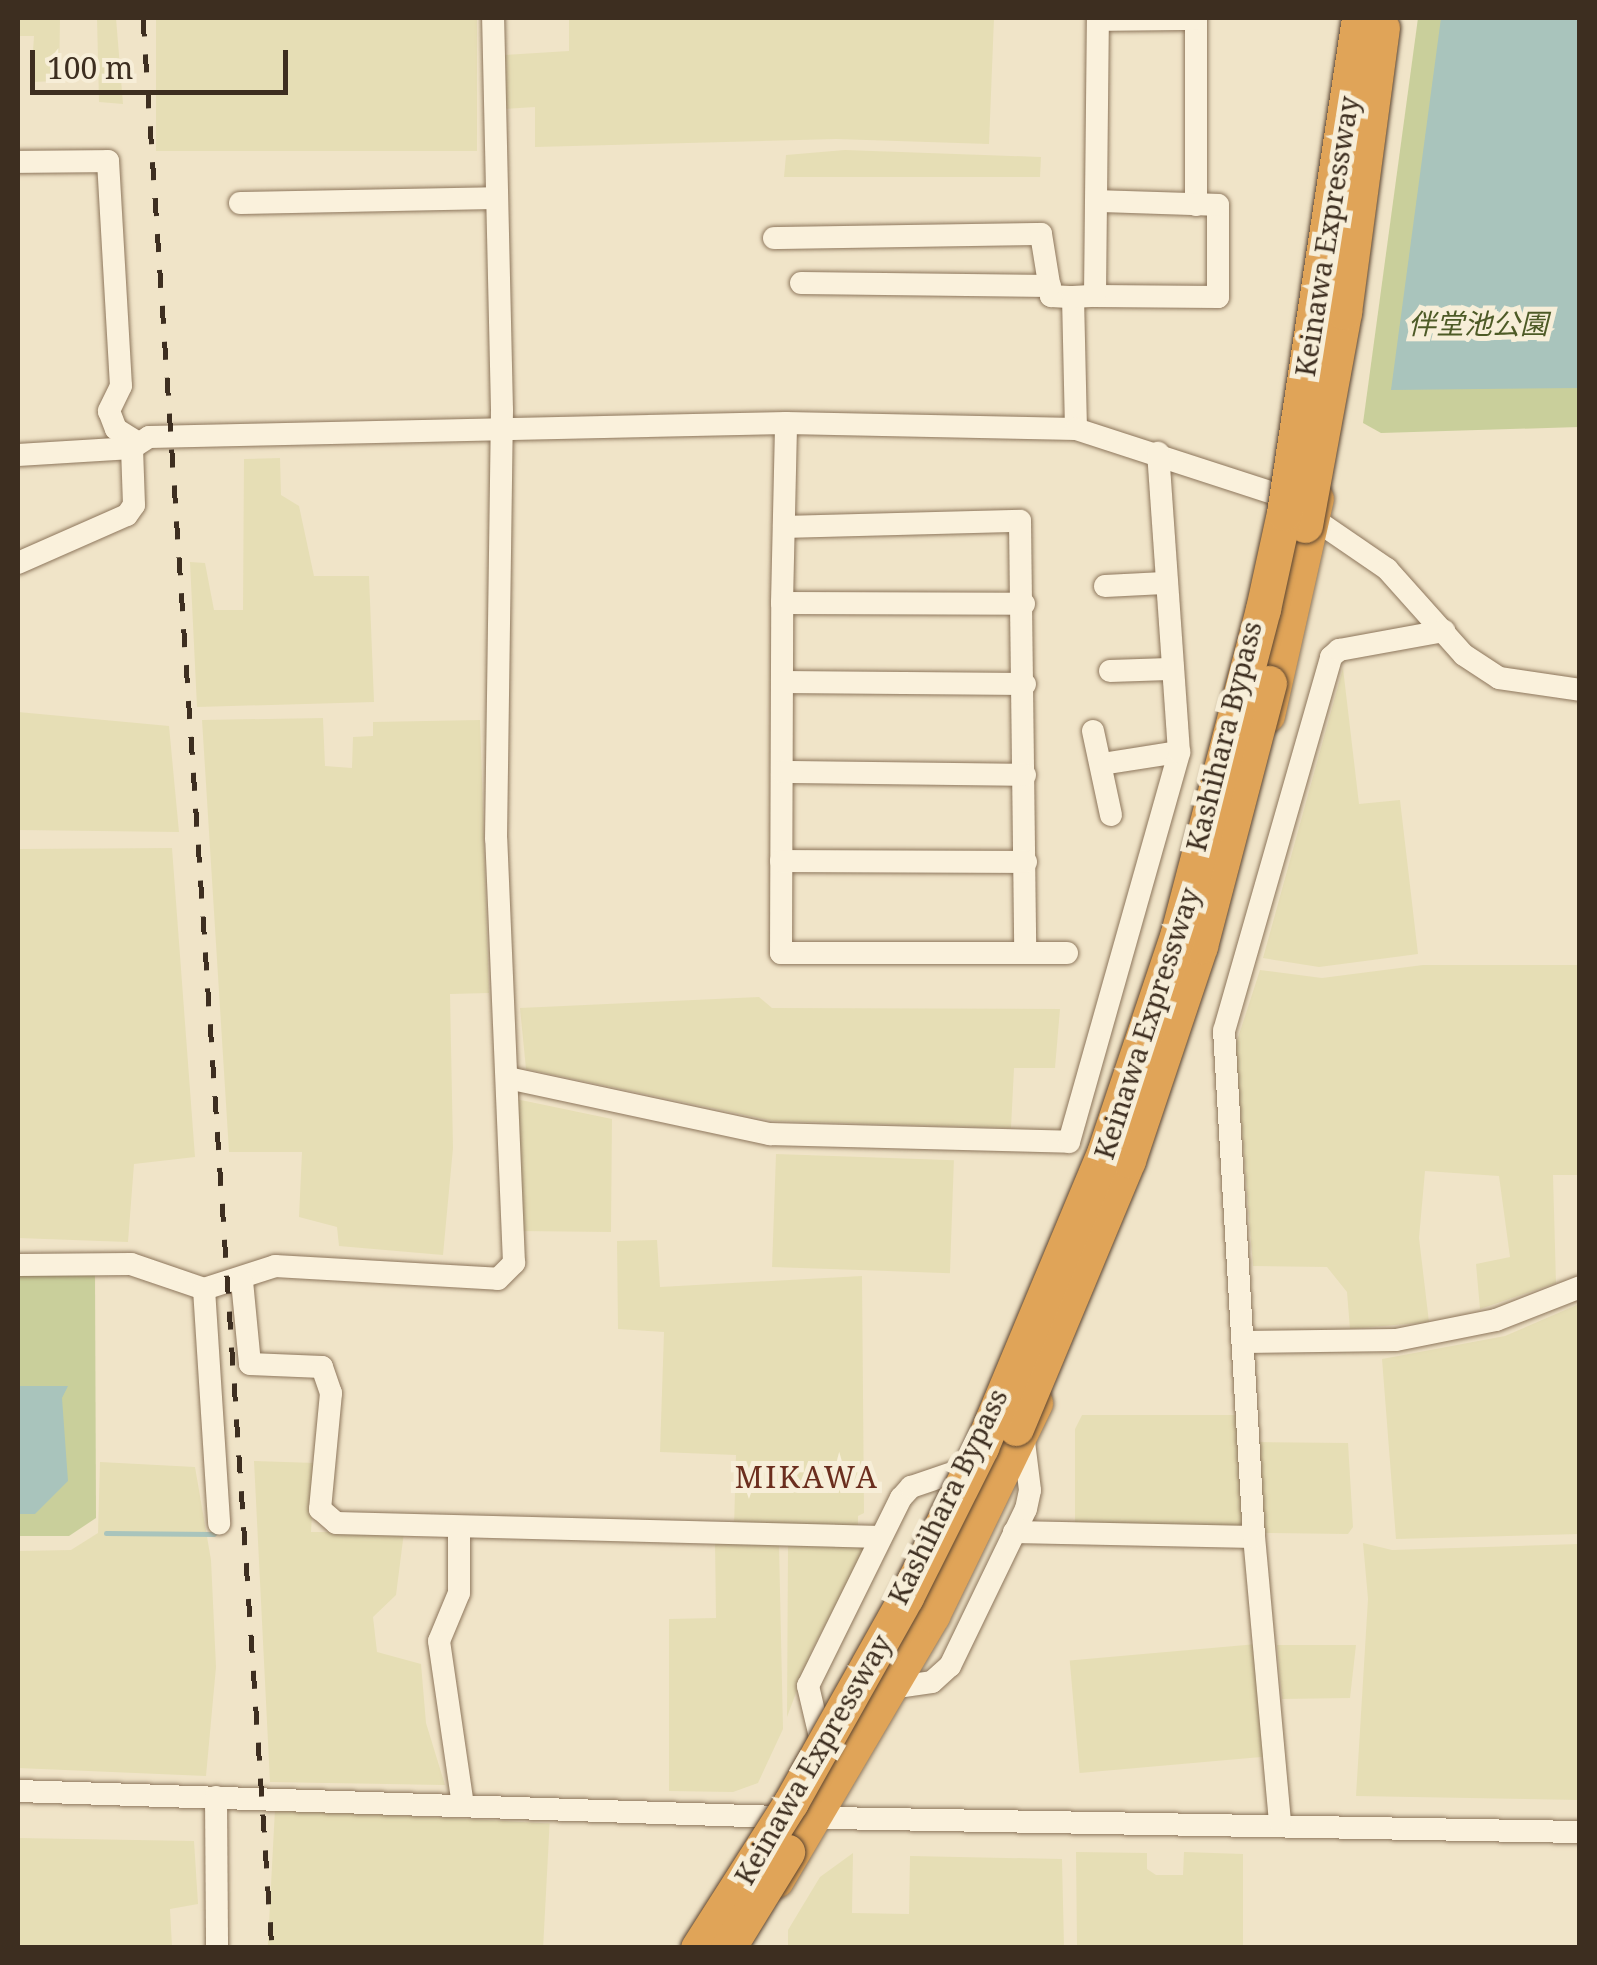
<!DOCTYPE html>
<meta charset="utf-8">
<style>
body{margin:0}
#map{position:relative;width:1597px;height:1965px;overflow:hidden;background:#f0e4c8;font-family:"Noto Serif","Noto Sans JP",serif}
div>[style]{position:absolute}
.farmland>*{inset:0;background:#e6deb5;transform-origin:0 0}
.green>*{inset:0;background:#c9cf9b}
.water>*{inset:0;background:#a9c4bc}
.stream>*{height:5px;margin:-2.5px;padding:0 2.5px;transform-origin:2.5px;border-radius:2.5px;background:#a9c4bc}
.roads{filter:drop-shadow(0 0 2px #8d765c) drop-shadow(0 0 2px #8d765c)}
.minor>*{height:22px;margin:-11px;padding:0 11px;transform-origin:11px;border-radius:11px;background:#faf1dc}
.highway>*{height:35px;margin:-17.5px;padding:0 17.5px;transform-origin:17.5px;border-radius:17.5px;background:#e0a458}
.rail>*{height:5px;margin-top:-2.5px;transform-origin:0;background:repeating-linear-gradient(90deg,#3d2e20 0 18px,transparent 0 36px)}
.bridges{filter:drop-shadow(0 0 2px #5b4430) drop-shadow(0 0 2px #5b4430)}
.highway-bridge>*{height:35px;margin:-17.5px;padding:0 17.5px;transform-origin:17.5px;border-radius:17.5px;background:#e0a458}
span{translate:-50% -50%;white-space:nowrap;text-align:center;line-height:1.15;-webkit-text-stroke:10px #f7eed8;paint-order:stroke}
.street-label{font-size:28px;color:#3d2e20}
.park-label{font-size:28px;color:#4d5a26;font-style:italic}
.neighbourhood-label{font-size:30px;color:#6b2e1e;letter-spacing:2.5px}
.frame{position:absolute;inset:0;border:20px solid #3d2e20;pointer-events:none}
.scale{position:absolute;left:30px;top:50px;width:258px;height:45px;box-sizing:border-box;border:5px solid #3d2e20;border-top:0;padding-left:12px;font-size:30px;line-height:35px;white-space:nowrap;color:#3d2e20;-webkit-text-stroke:8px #f7eed8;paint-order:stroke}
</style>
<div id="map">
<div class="farmland">
<div style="clip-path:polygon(18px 18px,60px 18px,59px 81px,31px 82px,34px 36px,18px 36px)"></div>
<div style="clip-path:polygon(97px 18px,116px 18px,123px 104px,99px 102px)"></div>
<div style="left:156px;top:18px;width:321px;height:133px"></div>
<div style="clip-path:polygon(569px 18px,994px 18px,989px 144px,836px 139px,535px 147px,535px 107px,504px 109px,504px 55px,569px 51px)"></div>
<div style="clip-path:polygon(845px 150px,1041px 157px,1040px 177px,784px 177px,786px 155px)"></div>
<div style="clip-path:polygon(280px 458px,281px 495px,299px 506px,314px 576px,369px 576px,374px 702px,197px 707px,190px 562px,205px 563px,214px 610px,243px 610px,244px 459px)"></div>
<div style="clip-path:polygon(1343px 668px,1359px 804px,1400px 800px,1418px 954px,1319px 967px,1263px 958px)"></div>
<div style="clip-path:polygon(18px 712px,169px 726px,179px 832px,18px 830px)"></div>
<div style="clip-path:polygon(323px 718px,325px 766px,352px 768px,353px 737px,373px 736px,373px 722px,480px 720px,489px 993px,450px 994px,453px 1148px,443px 1255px,339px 1246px,337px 1227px,299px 1217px,302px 1152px,229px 1152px,202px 720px)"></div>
<div style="clip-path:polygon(172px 848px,195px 1157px,134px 1164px,128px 1242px,18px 1238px,18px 849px)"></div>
<div style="clip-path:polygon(1423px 965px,1579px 965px,1579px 1175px,1553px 1175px,1556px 1283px,1480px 1309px,1476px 1264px,1510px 1257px,1499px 1176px,1425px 1171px,1419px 1238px,1429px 1322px,1350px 1329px,1347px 1292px,1327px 1267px,1253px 1266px,1235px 1047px,1260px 970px,1322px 978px)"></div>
<div style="clip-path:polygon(759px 997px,772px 1008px,1060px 1009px,1055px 1068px,1014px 1068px,1011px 1128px,774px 1121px,526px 1069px,520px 1008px)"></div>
<div style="clip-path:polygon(511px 1098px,612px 1119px,611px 1232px,518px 1231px)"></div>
<div style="left:776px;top:1154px;width:178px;height:113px;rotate:2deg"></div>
<div style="clip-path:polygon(657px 1240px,660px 1287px,862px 1276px,864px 1513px,858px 1516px,858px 1529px,734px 1528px,736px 1455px,660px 1452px,664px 1332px,618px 1329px,617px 1241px)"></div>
<div style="clip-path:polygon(1579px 1304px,1579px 1534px,1396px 1539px,1382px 1359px,1505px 1336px)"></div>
<div style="clip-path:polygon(1082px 1415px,1239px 1415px,1245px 1531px,1075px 1530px,1075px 1429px)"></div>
<div style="clip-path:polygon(1258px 1442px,1348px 1443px,1353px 1527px,1348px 1534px,1263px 1533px)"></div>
<div style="clip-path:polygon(254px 1461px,315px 1463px,311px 1532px,404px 1532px,396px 1595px,373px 1617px,377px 1652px,421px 1664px,426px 1723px,445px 1785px,270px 1782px)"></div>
<div style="clip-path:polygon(100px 1462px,195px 1467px,211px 1560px,216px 1667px,206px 1776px,18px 1768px,18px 1551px,71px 1550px,98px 1533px)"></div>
<div style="clip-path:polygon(715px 1542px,779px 1545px,783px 1729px,758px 1783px,733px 1792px,669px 1791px,669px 1619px,716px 1618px)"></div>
<div style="clip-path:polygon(1363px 1543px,1392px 1550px,1579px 1544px,1579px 1800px,1356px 1796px,1368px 1599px)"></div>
<div style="clip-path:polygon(867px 1545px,812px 1650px,787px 1717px,788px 1546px)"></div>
<div style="left:1257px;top:1644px;width:113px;height:188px;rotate:85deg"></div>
<div style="clip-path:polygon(1277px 1645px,1356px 1645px,1350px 1698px,1282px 1699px)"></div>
<div style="left:275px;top:1809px;width:275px;height:138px;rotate:3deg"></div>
<div style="clip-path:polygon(18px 1838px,194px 1841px,198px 1904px,170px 1909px,172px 1947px,18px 1947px)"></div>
<div style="clip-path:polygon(1076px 1852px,1147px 1853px,1147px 1869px,1156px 1875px,1183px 1875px,1184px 1852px,1243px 1854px,1243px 1947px,1077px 1947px)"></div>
<div style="clip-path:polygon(853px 1853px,852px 1913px,909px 1914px,910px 1856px,1062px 1859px,1064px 1947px,788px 1947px,788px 1930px,820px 1877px)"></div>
</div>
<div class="green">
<div style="clip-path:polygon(1418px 18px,1579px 18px,1579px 427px,1381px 433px,1363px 423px)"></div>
<div style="clip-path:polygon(95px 1271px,96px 1518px,69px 1536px,18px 1536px,18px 1275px)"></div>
</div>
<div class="water">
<div style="clip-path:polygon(1441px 18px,1579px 18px,1579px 388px,1391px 390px)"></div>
<div style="clip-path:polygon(18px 1386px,68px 1386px,62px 1398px,68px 1481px,35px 1514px,18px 1514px)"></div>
</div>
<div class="stream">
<div style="left:106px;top:1533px;width:108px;rotate:0.5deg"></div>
</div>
<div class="roads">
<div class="minor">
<div style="left:1196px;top:18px;width:187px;rotate:90deg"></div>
<div style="left:1098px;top:20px;width:98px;rotate:-0.6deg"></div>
<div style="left:18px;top:162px;width:90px;rotate:-0.6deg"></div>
<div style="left:108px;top:161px;width:225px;rotate:86.7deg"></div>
<div style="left:121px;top:386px;width:28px;rotate:116deg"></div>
<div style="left:109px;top:411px;width:19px;rotate:69deg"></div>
<div style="left:116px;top:429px;width:26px;rotate:32deg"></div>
<div style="left:240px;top:203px;width:256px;rotate:-1.1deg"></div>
<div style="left:774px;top:238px;width:267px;rotate:-0.9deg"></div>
<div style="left:1041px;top:234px;width:63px;rotate:80.8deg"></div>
<div style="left:1051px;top:296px;width:22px;rotate:3deg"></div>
<div style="left:801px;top:283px;width:249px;rotate:0.7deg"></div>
<div style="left:1095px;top:296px;width:123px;rotate:0.5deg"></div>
<div style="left:1218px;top:297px;width:92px;rotate:-90deg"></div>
<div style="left:1218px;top:205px;width:121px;rotate:-178.1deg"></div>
<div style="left:1076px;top:429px;width:132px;rotate:-91.3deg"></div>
<div style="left:1073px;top:297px;width:22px;rotate:-3deg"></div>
<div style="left:1095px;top:296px;width:278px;rotate:-89.4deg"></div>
<div style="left:18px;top:455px;width:114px;rotate:-3.5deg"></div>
<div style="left:784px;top:527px;width:236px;rotate:-1.5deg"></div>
<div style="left:1020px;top:521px;width:432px;rotate:89.3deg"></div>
<div style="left:1025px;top:953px;width:244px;rotate:180deg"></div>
<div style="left:781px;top:953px;width:350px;rotate:-89.8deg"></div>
<div style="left:782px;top:603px;width:180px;rotate:-88.7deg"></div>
<div style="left:18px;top:563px;width:119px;rotate:-23.8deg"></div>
<div style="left:127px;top:515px;width:12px;rotate:-55deg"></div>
<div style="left:134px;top:505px;width:57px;rotate:-92deg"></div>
<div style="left:132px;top:448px;width:20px;rotate:-33deg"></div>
<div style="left:149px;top:437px;width:637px;rotate:-1.26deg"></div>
<div style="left:786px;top:423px;width:290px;rotate:1.2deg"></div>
<div style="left:1076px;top:429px;width:213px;rotate:18deg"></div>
<div style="left:1279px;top:495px;width:131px;rotate:34.4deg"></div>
<div style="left:1387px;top:569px;width:115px;rotate:48.2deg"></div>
<div style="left:1464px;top:655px;width:42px;rotate:33.3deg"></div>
<div style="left:1499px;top:678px;width:82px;rotate:8.4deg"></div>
<div style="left:1105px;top:586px;width:59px;rotate:-2.9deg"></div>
<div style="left:782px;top:603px;width:242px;rotate:0.2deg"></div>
<div style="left:1110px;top:671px;width:59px;rotate:-1.9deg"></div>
<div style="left:782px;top:682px;width:243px;rotate:0.5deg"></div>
<div style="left:1093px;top:731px;width:86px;rotate:77.9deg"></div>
<div style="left:1102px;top:764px;width:78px;rotate:-8.9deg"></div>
<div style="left:782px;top:772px;width:243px;rotate:0.7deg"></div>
<div style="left:781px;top:861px;width:245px;rotate:0.2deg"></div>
<div style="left:1025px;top:953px;width:42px"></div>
<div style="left:508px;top:1078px;width:268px;rotate:12.1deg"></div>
<div style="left:770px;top:1134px;width:299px;rotate:1.5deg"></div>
<div style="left:1069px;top:1142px;width:405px;rotate:-74.2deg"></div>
<div style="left:1179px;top:752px;width:300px;rotate:-94deg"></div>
<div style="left:18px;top:1265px;width:113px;rotate:-0.5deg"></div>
<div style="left:131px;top:1264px;width:77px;rotate:18.9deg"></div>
<div style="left:204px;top:1289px;width:75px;rotate:-17.9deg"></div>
<div style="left:275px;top:1266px;width:223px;rotate:3.3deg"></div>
<div style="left:498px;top:1279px;width:23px;rotate:-45deg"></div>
<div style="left:514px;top:1263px;width:424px;rotate:-92.4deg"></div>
<div style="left:496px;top:839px;width:429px;rotate:-89.2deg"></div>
<div style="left:502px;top:410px;width:392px;rotate:-91.3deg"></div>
<div style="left:242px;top:1281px;width:83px;rotate:84.5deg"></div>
<div style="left:250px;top:1364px;width:72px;rotate:2.4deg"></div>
<div style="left:322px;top:1367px;width:28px;rotate:71deg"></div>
<div style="left:331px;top:1393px;width:117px;rotate:95.4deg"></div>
<div style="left:320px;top:1509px;width:21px;rotate:41deg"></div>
<div style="left:336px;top:1523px;width:545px;rotate:1.47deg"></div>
<div style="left:204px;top:1289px;width:235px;rotate:86.3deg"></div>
<div style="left:1245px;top:1342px;width:151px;rotate:-0.8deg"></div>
<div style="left:1396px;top:1340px;width:102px;rotate:-11.3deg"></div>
<div style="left:1496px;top:1320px;width:90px;rotate:-21.4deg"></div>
<div style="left:459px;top:1531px;width:62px;rotate:90deg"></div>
<div style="left:459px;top:1593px;width:52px;rotate:112.6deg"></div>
<div style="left:439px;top:1641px;width:166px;rotate:81.7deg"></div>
<div style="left:1014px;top:1532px;width:240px;rotate:1.2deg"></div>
<div style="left:890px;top:1688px;width:42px;rotate:-8.1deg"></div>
<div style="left:932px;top:1682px;width:24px;rotate:-42deg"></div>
<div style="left:950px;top:1666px;width:174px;rotate:-64.2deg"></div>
<div style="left:1026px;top:1509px;width:19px;rotate:-78deg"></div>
<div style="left:1030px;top:1490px;width:56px;rotate:-97.1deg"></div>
<div style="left:821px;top:1741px;width:57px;rotate:-103.3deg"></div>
<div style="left:808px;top:1686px;width:210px;rotate:-63.7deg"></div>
<div style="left:901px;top:1498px;width:15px;rotate:-48deg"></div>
<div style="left:911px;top:1487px;width:53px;rotate:-18.8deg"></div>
<div style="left:18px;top:1791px;width:758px;rotate:1.96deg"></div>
<div style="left:776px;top:1817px;width:804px;rotate:1.07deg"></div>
<div style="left:216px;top:1797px;width:151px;rotate:89.6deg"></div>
<div style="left:1280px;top:1822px;width:286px;rotate:-95.2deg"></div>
<div style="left:1254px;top:1537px;width:507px;rotate:-93.39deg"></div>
<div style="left:1224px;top:1031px;width:389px;rotate:-74deg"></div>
<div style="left:1331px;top:657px;width:11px;rotate:-41deg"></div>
<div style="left:1339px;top:650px;width:107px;rotate:-10.3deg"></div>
</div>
<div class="highway">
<div style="left:1267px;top:715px;width:222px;rotate:-77.3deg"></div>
<div style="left:776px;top:1880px;width:308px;rotate:-59.5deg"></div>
<div style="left:932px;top:1615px;width:236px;rotate:-64.1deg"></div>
</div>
</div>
<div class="rail">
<div style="left:143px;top:18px;width:1934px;rotate:86.18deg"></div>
</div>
<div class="bridges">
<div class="highway-bridge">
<div style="left:1305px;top:525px;width:217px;rotate:-79.6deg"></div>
<div style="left:1344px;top:312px;width:287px;rotate:-82.4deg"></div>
<div style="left:1016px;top:1428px;width:290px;rotate:-67.3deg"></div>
<div style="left:1128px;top:1160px;width:226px;rotate:-71.4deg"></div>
<div style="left:1200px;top:946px;width:272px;rotate:-75.3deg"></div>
<div style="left:698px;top:1948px;width:173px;rotate:-57.5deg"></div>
<div style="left:791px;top:1802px;width:235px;rotate:-60.7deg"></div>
<div style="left:906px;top:1597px;width:168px;rotate:-63.4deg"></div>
<div style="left:981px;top:1447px;width:322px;rotate:-67.3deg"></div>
<div style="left:1105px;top:1150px;width:229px;rotate:-71.4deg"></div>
<div style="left:1178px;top:933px;width:335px;rotate:-75.3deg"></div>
<div style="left:1263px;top:609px;width:98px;rotate:-77.7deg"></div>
<div style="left:1284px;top:513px;width:501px;rotate:-81.38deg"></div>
<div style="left:728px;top:1948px;width:113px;rotate:-58.4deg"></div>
</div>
</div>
<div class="street-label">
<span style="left:1326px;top:236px;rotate:-81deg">Keinawa Expressway</span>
<span style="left:1223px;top:736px;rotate:-76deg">Kashihara Bypass</span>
<span style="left:1146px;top:1023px;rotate:-72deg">Keinawa Expressway</span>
<span style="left:947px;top:1496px;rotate:-64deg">Kashihara Bypass</span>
<span style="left:812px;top:1759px;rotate:-60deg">Keinawa Expressway</span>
</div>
<div class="park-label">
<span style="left:1478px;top:323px">伴堂池公園</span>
</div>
<div class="neighbourhood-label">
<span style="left:807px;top:1477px">MIKAWA</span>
</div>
<div class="frame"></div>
<div class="scale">100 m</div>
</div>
